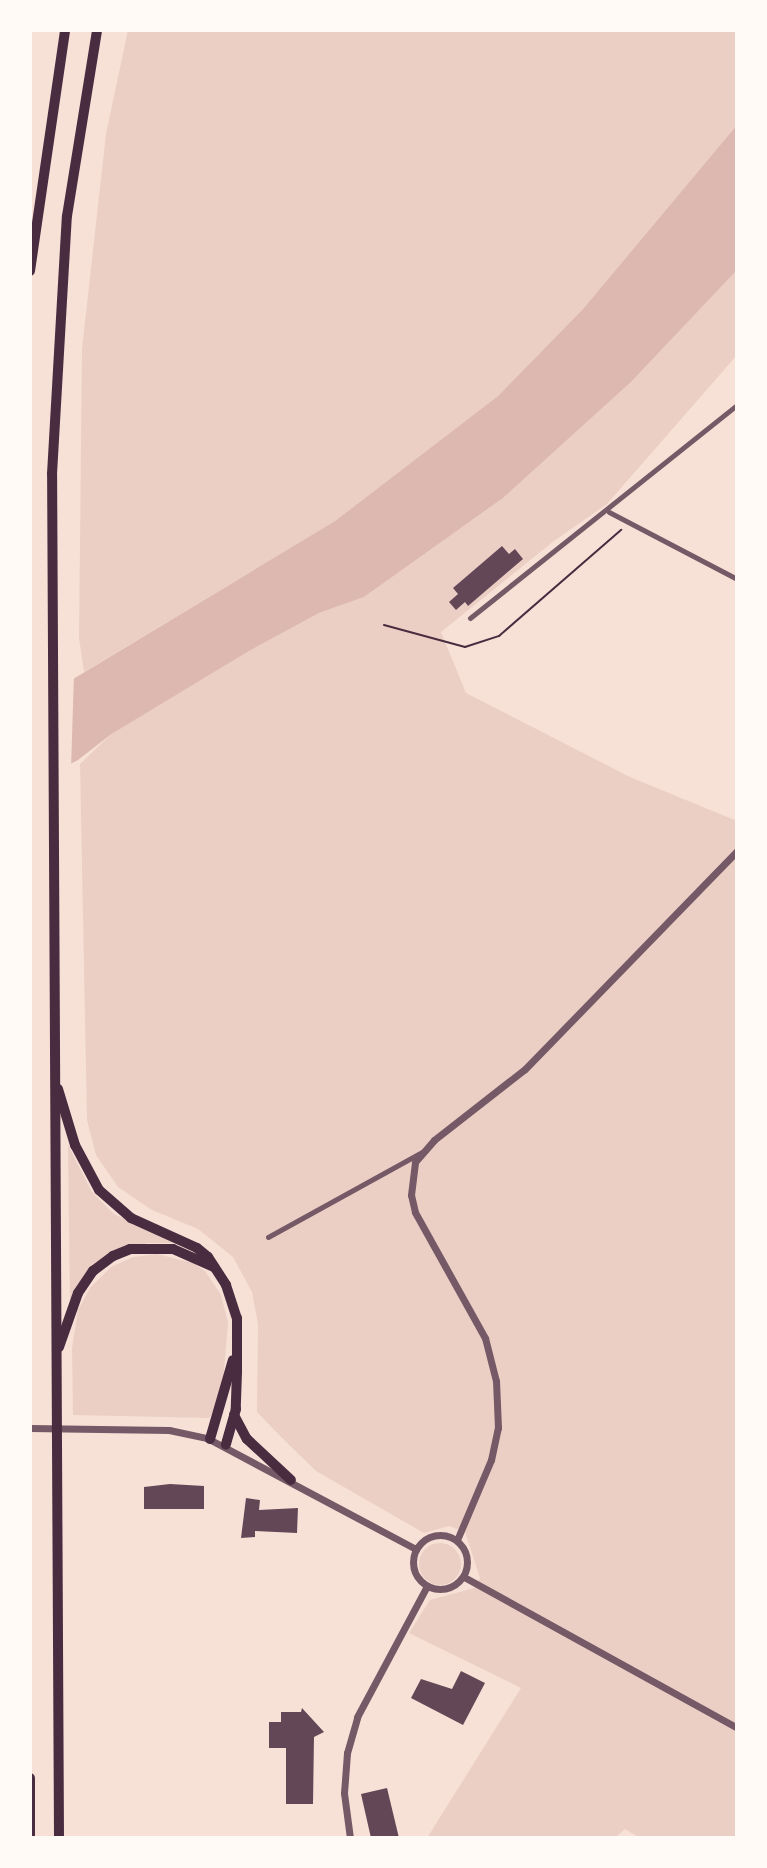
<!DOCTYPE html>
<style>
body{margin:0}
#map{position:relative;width:767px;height:1868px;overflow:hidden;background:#f7e1d7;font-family:"Varela Round",sans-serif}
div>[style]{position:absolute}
.green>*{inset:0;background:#ebcfc5}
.round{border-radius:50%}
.water>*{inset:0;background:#dcb8b0}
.pier>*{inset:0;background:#f7e1d7}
.building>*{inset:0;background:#644757}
.path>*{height:2px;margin:-1px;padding:0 1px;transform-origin:1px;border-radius:1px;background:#4a2c40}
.minor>*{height:5px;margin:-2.5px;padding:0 2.5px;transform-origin:2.5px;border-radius:2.5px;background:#755966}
.tertiary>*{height:7px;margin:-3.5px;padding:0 3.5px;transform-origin:3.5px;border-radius:3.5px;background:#755966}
.tertiary>.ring{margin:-3.5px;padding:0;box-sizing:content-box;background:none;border:7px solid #755966;border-radius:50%}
.motorway>*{height:10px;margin:-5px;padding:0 5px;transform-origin:5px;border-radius:5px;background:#4a2c40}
span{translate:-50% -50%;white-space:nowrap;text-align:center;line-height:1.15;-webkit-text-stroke:5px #fffaf5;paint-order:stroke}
.frame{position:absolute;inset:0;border:32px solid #fffaf5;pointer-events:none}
</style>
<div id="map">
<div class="green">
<div style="clip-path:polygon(128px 30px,737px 30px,737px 125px,583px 309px,498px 396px,335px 521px,84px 672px,79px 638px,82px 349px,106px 134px)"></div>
<div style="clip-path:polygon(737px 270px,737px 355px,607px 504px,554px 541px,441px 632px,466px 693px,630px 777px,737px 821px,737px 1838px,640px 1838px,625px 1829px,615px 1838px,427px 1838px,521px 1688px,409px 1633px,430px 1600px,474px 1588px,480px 1578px,465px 1532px,449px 1526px,424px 1533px,316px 1471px,279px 1435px,257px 1412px,258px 1324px,252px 1292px,233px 1257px,198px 1229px,152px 1210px,118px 1187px,96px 1155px,87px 1120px,80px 764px,110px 735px,249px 651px,319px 613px,364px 597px,503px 498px,631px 382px)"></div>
<div style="clip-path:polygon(68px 1145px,92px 1192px,114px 1214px,174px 1243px,148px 1243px,116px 1252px,70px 1303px)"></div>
<div style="clip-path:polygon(157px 1254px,193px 1263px,205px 1271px,221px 1295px,228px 1322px,223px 1383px,214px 1411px,209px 1418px,73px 1415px,72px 1348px,78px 1310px,90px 1288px,111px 1267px,133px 1257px)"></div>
<div class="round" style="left:419px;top:1543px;width:42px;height:42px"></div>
</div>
<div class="water">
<div style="clip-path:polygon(737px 125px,737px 270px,631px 382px,503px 498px,364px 597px,319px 613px,249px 651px,110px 735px,78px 760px,30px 785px,30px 705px,335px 521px,498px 396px,583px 309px)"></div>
</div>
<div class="pier">
<div style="clip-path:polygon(74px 674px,71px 768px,30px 789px,30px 701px)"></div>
</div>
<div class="building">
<div style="clip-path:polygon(502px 546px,509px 554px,515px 549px,523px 559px,468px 606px,465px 602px,456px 610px,449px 602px,458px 594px,453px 588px)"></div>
<div style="clip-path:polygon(170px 1484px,204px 1486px,204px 1509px,144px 1509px,144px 1487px)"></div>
<div style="clip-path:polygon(246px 1498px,260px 1500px,259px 1510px,298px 1508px,297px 1533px,255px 1531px,255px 1537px,241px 1538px)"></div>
<div style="clip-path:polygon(461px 1671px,485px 1683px,463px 1725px,411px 1698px,421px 1679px,452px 1689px)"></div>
<div style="clip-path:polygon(302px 1708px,324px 1732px,314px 1737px,313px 1804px,286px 1804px,286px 1748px,269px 1748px,269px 1722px,281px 1722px,281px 1712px,301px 1712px)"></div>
<div style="clip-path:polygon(387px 1788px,399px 1838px,371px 1838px,361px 1794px)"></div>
</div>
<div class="path">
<div style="left:384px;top:625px;width:84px;rotate:15.2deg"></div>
<div style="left:465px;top:647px;width:36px;rotate:-18deg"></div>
<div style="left:499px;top:636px;width:162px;rotate:-41deg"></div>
</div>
<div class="minor">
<div style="left:609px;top:512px;width:144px;rotate:27.6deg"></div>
<div style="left:470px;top:618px;width:342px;rotate:-38.6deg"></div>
<div style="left:268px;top:1237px;width:176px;rotate:-28.9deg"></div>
</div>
<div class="tertiary">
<div style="left:30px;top:1428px;width:139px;rotate:0.8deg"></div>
<div style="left:169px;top:1430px;width:39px;rotate:12deg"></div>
<div style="left:207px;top:1438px;width:237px;rotate:28deg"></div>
<div class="ring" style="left:413px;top:1535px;width:47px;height:47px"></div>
<div style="left:457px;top:1540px;width:87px;rotate:-67deg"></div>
<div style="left:491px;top:1460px;width:33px;rotate:-78deg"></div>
<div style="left:498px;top:1428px;width:47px;rotate:-92.4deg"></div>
<div style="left:496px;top:1381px;width:44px;rotate:-104.3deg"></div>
<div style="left:485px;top:1338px;width:144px;rotate:-119.1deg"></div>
<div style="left:415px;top:1212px;width:17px;rotate:-103deg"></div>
<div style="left:411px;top:1195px;width:33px;rotate:-83deg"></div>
<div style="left:415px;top:1162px;width:29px;rotate:-49deg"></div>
<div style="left:434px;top:1140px;width:115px;rotate:-38deg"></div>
<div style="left:525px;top:1069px;width:304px;rotate:-45.8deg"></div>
<div style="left:464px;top:1577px;width:312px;rotate:28.9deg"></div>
<div style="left:350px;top:1838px;width:45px;rotate:-97.6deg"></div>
<div style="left:344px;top:1793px;width:40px;rotate:-85.7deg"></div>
<div style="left:347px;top:1753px;width:37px;rotate:-74deg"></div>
<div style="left:357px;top:1717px;width:149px;rotate:-61.9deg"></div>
</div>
<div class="motorway">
<div style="left:30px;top:271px;width:244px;rotate:-81.7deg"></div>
<div style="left:58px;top:1089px;width:59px;rotate:73.1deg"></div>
<div style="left:75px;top:1145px;width:51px;rotate:61.9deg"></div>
<div style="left:99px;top:1190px;width:43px;rotate:41.2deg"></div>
<div style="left:131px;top:1218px;width:72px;rotate:24.4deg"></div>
<div style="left:197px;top:1248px;width:14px;rotate:39deg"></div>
<div style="left:208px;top:1257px;width:33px;rotate:57deg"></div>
<div style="left:226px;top:1285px;width:35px;rotate:72deg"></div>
<div style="left:237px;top:1318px;width:54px;rotate:90deg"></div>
<div style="left:237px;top:1372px;width:37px;rotate:92deg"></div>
<div style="left:236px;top:1409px;width:37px;rotate:106deg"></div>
<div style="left:59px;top:1347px;width:57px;rotate:-70.6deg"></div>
<div style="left:78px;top:1293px;width:27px;rotate:-56deg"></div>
<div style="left:93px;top:1271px;width:25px;rotate:-37deg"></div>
<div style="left:113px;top:1256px;width:18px;rotate:-22deg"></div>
<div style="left:130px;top:1249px;width:43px"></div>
<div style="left:173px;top:1249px;width:45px;rotate:23.7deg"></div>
<div style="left:234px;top:1415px;width:27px;rotate:62deg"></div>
<div style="left:247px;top:1439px;width:60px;rotate:43deg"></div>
<div style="left:210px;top:1439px;width:82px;rotate:-73.8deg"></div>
<div style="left:30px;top:1778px;width:60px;rotate:90deg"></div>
<div style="left:59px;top:1838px;width:1364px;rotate:-90.29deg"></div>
<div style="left:52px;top:474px;width:258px;rotate:-86.7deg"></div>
<div style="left:67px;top:216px;width:188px;rotate:-80.8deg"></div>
</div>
<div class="frame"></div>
</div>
